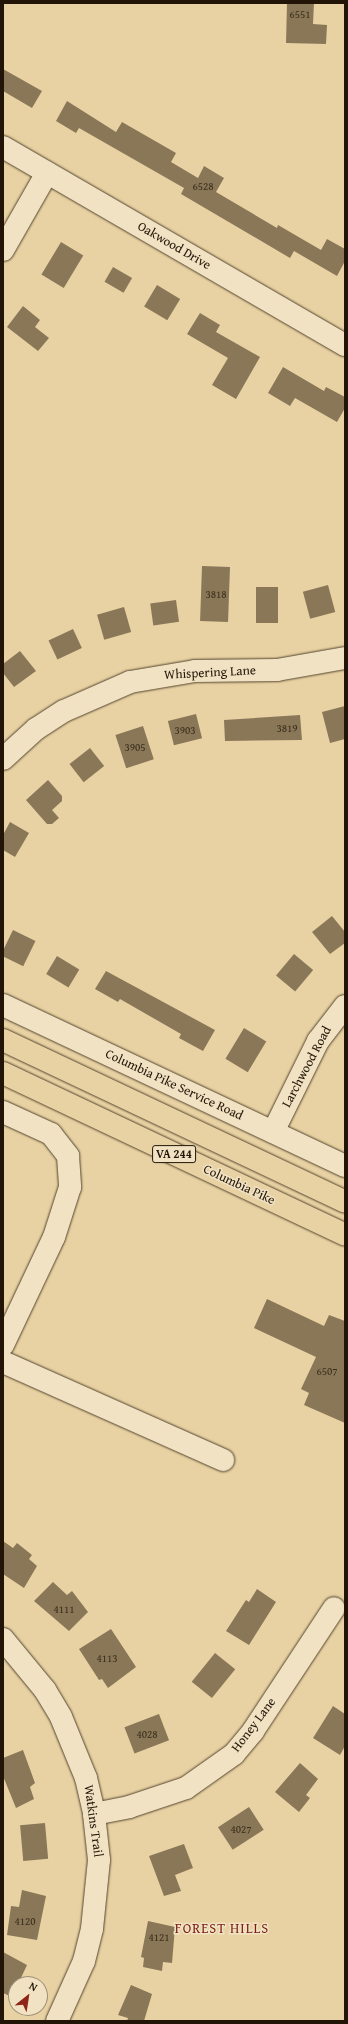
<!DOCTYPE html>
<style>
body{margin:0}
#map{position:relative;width:348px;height:2024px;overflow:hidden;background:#e8d2a3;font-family:"Gentium Book Plus",serif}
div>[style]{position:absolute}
.building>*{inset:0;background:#897758;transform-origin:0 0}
.roads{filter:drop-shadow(0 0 1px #54442e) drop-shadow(0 0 1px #54442e)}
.minor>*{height:22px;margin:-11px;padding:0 11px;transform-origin:11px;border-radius:11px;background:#f0e2c3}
.major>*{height:22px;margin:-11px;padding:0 11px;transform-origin:11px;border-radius:11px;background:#e8d2a3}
span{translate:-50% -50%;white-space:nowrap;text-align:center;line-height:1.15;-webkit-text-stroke:3px #f0e2c3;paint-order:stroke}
.number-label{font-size:11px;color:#3c2e1b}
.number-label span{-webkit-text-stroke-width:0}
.shield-label span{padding:1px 3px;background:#f0e2c3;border:1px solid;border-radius:3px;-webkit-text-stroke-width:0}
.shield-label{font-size:12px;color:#221507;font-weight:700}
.street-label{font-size:13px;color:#221507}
.neighbourhood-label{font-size:14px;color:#7a1f14;letter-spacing:1px}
.frame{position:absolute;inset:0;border:4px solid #221507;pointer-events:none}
.north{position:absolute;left:8px;top:1976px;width:40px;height:40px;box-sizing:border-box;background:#f0e2c3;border:1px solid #9e9078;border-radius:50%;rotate:30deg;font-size:11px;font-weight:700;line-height:16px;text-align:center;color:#221507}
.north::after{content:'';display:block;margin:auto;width:14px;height:18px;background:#8f2418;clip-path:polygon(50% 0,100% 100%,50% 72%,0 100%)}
</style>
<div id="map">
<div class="building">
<div style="clip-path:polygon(287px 3px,314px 3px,313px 24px,327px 25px,326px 44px,286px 43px)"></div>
<div style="clip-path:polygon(3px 69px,42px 91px,32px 108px,3px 91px)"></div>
<div style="clip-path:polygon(67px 101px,116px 132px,122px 122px,176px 153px,171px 162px,198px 178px,204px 166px,224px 178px,216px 192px,277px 228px,278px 225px,321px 250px,327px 239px,345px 249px,345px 261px,337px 276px,294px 251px,290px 258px,181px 194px,184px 188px,79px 128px,76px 133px,56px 121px)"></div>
<div style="left:61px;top:242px;width:26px;height:38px;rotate:31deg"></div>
<div style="left:113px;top:267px;width:22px;height:17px;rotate:30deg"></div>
<div style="left:157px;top:285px;width:27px;height:25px;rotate:31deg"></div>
<div style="clip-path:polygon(23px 306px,40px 320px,35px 327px,49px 338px,38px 351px,7px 327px)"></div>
<div style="clip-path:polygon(200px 313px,220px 325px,216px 332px,260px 357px,236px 399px,212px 385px,228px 358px,187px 334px)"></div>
<div style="clip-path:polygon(283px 367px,324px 391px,326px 387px,345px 397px,345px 408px,337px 422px,295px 398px,290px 406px,268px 393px)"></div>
<div style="left:202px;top:566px;width:28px;height:55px;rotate:2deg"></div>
<div style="left:328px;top:585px;width:28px;height:26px;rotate:75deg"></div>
<div style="left:256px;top:587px;width:22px;height:36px"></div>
<div style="left:176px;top:600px;width:22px;height:26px;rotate:82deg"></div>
<div style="left:124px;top:607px;width:26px;height:28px;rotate:74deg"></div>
<div style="left:73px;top:629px;width:21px;height:27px;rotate:65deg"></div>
<div style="clip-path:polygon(20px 651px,36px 671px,14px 687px,3px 673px,3px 664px)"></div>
<div style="clip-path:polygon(345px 706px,345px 739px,330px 743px,322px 712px)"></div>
<div style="left:196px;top:714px;width:25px;height:29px;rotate:76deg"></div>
<div style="clip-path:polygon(300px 715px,302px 740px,225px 741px,224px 720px)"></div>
<div style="left:143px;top:726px;width:35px;height:29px;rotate:72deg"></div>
<div style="left:90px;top:748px;width:23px;height:26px;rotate:52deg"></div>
<div style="clip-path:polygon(48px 780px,62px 796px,62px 801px,52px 810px,59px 818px,52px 824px,47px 824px,26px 800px)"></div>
<div style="clip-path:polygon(10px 822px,29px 833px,15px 857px,3px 850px,3px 835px)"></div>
<div style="clip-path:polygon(332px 916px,345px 932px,345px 943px,330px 954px,312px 932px)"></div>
<div style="left:13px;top:930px;width:25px;height:28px;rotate:26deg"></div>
<div style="left:294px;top:954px;width:25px;height:28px;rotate:40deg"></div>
<div style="left:57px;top:956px;width:26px;height:21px;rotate:31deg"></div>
<div style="clip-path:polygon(106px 971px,215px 1030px,203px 1051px,179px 1038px,181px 1034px,120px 999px,118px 1002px,95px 989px)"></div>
<div style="left:244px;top:1028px;width:26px;height:36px;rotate:31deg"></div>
<div style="clip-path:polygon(267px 1299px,324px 1326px,329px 1315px,345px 1321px,345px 1423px,304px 1405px,309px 1393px,301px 1389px,316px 1357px,254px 1328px)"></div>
<div style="clip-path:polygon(3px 1541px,13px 1548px,17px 1543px,32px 1555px,29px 1559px,37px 1566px,24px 1588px,3px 1574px)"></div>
<div style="clip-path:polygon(53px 1582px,67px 1595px,72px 1591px,88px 1612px,69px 1631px,34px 1601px)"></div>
<div style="clip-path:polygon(257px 1589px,276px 1602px,249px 1645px,226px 1631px,246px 1600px,249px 1602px)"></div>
<div style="clip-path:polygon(111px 1629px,136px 1667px,108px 1688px,102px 1679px,99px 1680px,79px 1649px)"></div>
<div style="left:215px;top:1653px;width:26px;height:37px;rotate:39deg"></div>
<div style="clip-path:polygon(333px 1706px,345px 1714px,345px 1746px,340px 1755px,313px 1738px)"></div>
<div style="left:159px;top:1714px;width:28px;height:37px;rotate:69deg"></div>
<div style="clip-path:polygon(23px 1750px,35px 1783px,30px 1787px,34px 1799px,16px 1808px,3px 1776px,3px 1758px)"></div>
<div style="clip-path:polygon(300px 1763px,318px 1779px,306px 1795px,310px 1798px,299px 1812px,275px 1792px)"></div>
<div style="left:249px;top:1807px;width:27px;height:37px;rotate:57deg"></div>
<div style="left:45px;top:1823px;width:36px;height:25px;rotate:85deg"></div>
<div style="clip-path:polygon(184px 1844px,193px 1868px,175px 1875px,181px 1891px,164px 1896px,149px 1856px)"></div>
<div style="clip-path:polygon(22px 1890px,46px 1896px,37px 1940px,7px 1935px,11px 1906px,19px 1907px)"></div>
<div style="clip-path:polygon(148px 1921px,175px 1927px,172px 1963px,163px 1962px,162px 1971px,143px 1967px,144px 1958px,141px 1957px)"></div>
<div style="clip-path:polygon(3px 1952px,27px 1965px,12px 1997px,3px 1993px)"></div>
<div style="clip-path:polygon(131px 1985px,152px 1994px,144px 2021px,127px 2021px,128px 2018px,118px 2015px)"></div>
</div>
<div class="roads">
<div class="minor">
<div style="left:3px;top:147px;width:395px;rotate:30.1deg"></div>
<div style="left:3px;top:250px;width:89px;rotate:-60.3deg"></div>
<div style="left:3px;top:759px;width:45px;rotate:-42.3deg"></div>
<div style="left:36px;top:729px;width:33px;rotate:-33deg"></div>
<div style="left:64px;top:711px;width:72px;rotate:-23.7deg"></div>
<div style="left:130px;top:682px;width:66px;rotate:-9.6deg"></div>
<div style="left:195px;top:671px;width:82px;rotate:-0.7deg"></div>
<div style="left:277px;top:670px;width:69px;rotate:-10deg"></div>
<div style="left:3px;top:1005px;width:378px;rotate:25.2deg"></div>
<div style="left:3px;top:1112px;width:53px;rotate:24.6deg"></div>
<div style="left:51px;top:1134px;width:28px;rotate:52deg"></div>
<div style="left:68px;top:1156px;width:31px;rotate:86deg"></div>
<div style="left:70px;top:1187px;width:52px;rotate:107.7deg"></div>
<div style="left:54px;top:1237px;width:119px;rotate:115.3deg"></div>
<div style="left:273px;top:1132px;width:102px;rotate:-63.7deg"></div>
<div style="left:318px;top:1041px;width:44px;rotate:-52.4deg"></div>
<div style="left:3px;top:1362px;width:241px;rotate:24deg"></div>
<div style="left:3px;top:1639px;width:66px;rotate:50.5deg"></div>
<div style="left:45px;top:1690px;width:31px;rotate:59deg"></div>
<div style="left:61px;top:1717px;width:66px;rotate:67.7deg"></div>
<div style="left:86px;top:1778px;width:37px;rotate:77deg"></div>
<div style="left:94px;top:1814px;width:46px;rotate:83.8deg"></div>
<div style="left:99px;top:1860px;width:69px;rotate:95.8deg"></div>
<div style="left:92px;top:1929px;width:33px;rotate:104deg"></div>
<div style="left:84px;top:1961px;width:66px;rotate:114.2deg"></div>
<div style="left:94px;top:1814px;width:36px;rotate:-11deg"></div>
<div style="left:129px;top:1807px;width:60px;rotate:-18.4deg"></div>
<div style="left:186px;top:1788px;width:59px;rotate:-35.3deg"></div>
<div style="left:234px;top:1754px;width:30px;rotate:-50deg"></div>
<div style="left:253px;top:1731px;width:147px;rotate:-56.6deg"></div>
</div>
<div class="major">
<div style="left:3px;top:1040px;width:378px;rotate:25.3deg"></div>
<div style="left:3px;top:1073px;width:378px;rotate:25.3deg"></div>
</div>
</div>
<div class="number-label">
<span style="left:300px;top:14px">6551</span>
<span style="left:203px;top:186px">6528</span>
<span style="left:216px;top:594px">3818</span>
<span style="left:287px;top:728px">3819</span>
<span style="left:185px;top:730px">3903</span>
<span style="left:135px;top:747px">3905</span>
<span style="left:327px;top:1371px">6507</span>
<span style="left:64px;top:1609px">4111</span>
<span style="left:107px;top:1658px">4113</span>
<span style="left:147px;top:1734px">4028</span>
<span style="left:241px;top:1829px">4027</span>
<span style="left:25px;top:1921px">4120</span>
<span style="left:159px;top:1937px">4121</span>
</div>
<div class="shield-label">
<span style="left:174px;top:1154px">VA 244</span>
</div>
<div class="street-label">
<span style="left:174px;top:246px;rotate:30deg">Oakwood Drive</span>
<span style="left:210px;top:673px;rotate:-3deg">Whispering Lane</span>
<span style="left:307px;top:1067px;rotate:-62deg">Larchwood Road</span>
<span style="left:174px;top:1085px;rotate:25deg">Columbia Pike Service Road</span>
<span style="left:239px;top:1185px;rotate:25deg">Columbia Pike</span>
<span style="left:254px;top:1725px;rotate:-53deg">Honey Lane</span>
<span style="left:93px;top:1821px;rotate:82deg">Watkins Trail</span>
</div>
<div class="neighbourhood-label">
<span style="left:222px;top:1928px">FOREST HILLS</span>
</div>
<div class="frame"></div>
<div class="north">N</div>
</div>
